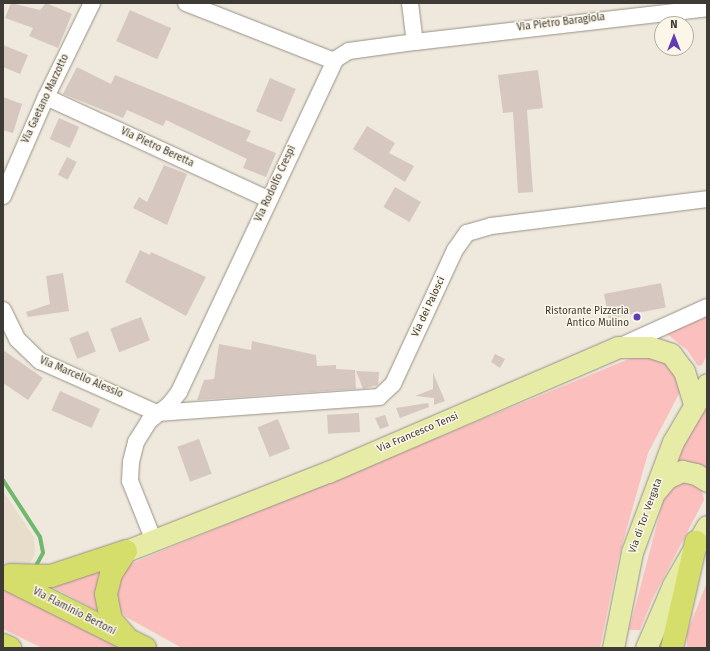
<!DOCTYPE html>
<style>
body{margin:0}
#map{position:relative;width:710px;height:651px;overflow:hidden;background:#efe8dc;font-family:"Fira Sans",sans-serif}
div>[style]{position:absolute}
.built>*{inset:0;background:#e8ddca}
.green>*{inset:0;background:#fbc0bd}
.stream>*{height:4px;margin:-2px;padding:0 2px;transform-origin:2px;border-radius:2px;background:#70b86d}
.building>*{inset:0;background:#d6c8c1;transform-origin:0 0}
.roads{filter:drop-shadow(0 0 1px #979186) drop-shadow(0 0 1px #979186)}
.minor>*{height:16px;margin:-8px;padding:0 8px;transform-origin:8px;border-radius:8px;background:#fff}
.major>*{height:21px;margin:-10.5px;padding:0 10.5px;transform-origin:10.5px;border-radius:10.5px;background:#e6eba6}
.highway>*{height:22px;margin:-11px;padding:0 11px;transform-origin:11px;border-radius:11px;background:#d5de6a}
.dots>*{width:11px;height:11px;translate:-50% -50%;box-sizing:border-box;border:2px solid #fcf6e9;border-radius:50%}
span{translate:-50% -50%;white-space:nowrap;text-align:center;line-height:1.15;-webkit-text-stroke:3px #fcf6e9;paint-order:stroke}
.street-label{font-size:10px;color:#3e3b36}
.poi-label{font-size:10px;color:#3e3b36}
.right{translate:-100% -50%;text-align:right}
.frame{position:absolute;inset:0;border:4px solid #3e3b36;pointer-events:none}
.north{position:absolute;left:654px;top:16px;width:40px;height:40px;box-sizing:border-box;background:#fcf6e9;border:1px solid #b0aba1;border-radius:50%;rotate:0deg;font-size:11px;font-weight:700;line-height:16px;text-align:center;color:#3e3b36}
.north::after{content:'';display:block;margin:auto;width:14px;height:18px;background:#613cb4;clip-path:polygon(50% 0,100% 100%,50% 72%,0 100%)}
</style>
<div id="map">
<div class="built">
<div style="clip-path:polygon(3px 491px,34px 537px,35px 555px,28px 565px,16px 566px,3px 562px)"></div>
</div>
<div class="green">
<div style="clip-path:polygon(707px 316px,707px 355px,702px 365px,698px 366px,687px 350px,667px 334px)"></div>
<div style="clip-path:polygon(641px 354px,672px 362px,680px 392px,648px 453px,618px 560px,600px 648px,182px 648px,126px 617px,113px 603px,123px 567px)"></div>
<div style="clip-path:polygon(707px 402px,707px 470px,676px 463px,675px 457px)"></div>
<div style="clip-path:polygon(677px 480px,701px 486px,704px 500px,653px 598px,640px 630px,629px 630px,663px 501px,668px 489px)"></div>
<div style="clip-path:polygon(100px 569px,97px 590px,104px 614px,41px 581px)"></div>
<div style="clip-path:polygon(707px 582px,707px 648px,687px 648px,687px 633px)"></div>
<div style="clip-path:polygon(3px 587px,127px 648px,42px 648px,3px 629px)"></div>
</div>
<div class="stream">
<div style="left:3px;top:480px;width:68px;rotate:57deg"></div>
<div style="left:40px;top:537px;width:16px;rotate:79deg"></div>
<div style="left:43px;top:553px;width:13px;rotate:119deg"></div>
</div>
<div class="building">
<div style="clip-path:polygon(11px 3px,40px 10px,46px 3px,72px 14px,58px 48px,29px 36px,33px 28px,5px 18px)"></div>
<div style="left:130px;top:10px;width:45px;height:34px;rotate:24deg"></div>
<div style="clip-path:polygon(3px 45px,28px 55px,20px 74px,3px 67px)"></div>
<div style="clip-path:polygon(77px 67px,111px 84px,115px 75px,251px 131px,246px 141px,276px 153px,266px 177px,243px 168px,247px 159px,166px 120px,163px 126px,127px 110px,123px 118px,63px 94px)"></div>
<div style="clip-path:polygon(538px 70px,543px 108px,527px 110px,533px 192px,518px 193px,513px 112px,503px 113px,498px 75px)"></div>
<div style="left:270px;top:78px;width:28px;height:36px;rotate:23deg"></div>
<div style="clip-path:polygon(3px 97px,22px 104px,13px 133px,3px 130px)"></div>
<div style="left:59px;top:118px;width:22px;height:23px;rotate:24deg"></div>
<div style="clip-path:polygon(367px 126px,395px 143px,389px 153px,414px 166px,405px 182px,353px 149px)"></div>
<div style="left:67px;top:157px;width:11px;height:20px;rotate:27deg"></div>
<div style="clip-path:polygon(164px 165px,187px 174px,167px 225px,133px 208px,139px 197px,147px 202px)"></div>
<div style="left:395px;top:187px;width:30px;height:23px;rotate:30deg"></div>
<div style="clip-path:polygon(140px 250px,150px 255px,151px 252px,206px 277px,186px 316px,125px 282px)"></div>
<div style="clip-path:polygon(63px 273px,69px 311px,28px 317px,26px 312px,50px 304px,46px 276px)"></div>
<div style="left:661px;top:283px;width:25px;height:58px;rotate:79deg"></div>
<div style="left:141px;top:317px;width:25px;height:33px;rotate:69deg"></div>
<div style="left:88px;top:331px;width:22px;height:20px;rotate:69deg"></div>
<div style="clip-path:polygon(252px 341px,316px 355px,317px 366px,336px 365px,336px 369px,355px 370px,356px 389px,197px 400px,204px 380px,214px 379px,219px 344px,251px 350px)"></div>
<div style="clip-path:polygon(3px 350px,43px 378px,28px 400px,3px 383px)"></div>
<div style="clip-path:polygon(495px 354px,505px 359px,500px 368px,491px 362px)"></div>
<div style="clip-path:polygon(356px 371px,379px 372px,378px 385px,363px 389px)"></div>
<div style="clip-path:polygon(433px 373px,445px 401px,434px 405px,434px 398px,415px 396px,433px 389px)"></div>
<div style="left:60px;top:391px;width:44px;height:21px;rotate:24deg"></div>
<div style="clip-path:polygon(428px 403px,429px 407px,400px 418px,396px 408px)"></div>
<div style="left:359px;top:413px;width:19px;height:32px;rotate:87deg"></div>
<div style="clip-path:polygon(385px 415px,389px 426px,380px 429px,375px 418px)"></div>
<div style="left:278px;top:419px;width:32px;height:22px;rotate:68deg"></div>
<div style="left:199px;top:439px;width:37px;height:23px;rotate:70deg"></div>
</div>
<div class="roads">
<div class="minor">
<div style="left:186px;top:3px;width:159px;rotate:21.4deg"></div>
<div style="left:410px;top:3px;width:39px;rotate:83deg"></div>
<div style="left:46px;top:97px;width:244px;rotate:24.7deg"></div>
<div style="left:3px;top:196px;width:108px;rotate:-66.5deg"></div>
<div style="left:46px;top:97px;width:105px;rotate:-63.9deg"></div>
<div style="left:3px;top:310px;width:32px;rotate:64deg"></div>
<div style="left:17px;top:339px;width:32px;rotate:44deg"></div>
<div style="left:40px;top:361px;width:128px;rotate:24deg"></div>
<div style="left:623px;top:345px;width:92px;rotate:-24.3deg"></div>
<div style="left:157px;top:413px;width:223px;rotate:-4.1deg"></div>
<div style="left:379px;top:397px;width:19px;rotate:-43deg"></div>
<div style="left:393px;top:384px;width:148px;rotate:-65.2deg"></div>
<div style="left:455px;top:250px;width:21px;rotate:-55deg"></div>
<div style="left:467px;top:233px;width:25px;rotate:-16deg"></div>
<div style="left:491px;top:226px;width:218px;rotate:-7.1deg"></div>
<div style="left:154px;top:541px;width:65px;rotate:-111.8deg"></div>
<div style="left:130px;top:481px;width:19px;rotate:-87deg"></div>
<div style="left:131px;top:462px;width:21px;rotate:-76deg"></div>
<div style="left:136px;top:442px;width:25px;rotate:-58deg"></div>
<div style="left:149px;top:421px;width:26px;rotate:-39deg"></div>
<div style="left:169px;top:405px;width:16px;rotate:-52deg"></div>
<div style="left:179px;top:392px;width:368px;rotate:-64.8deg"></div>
<div style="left:336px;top:59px;width:15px;rotate:-32deg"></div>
<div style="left:349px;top:51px;width:67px;rotate:-7.8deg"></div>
<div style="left:415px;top:42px;width:294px;rotate:-6.6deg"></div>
</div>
<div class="major">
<div style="left:656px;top:491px;width:17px;rotate:-50deg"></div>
<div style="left:667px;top:478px;width:17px;rotate:-25deg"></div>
<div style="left:682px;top:471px;width:14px;rotate:12deg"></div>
<div style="left:696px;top:474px;width:13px;rotate:32deg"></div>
<div style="left:126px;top:551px;width:217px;rotate:-21.4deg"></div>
<div style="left:328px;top:472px;width:316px;rotate:-23.3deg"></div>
<div style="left:618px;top:347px;width:32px"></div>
<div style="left:650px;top:347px;width:22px;rotate:18deg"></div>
<div style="left:671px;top:354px;width:21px;rotate:53deg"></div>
<div style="left:684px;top:371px;width:34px;rotate:73deg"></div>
<div style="left:613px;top:648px;width:98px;rotate:-78.8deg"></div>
<div style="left:632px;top:552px;width:117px;rotate:-69.6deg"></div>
<div style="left:673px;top:442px;width:67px;rotate:-59.6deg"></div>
<div style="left:646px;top:648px;width:69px;rotate:-66.8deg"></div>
<div style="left:673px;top:585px;width:68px;rotate:-60deg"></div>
</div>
<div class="highway">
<div style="left:10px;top:575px;width:41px;rotate:1.4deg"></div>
<div style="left:51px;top:576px;width:79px;rotate:-18.4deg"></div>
<div style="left:3px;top:577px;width:159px;rotate:26.6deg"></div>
<div style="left:125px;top:636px;width:21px;rotate:-131deg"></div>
<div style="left:111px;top:620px;width:26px;rotate:-101deg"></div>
<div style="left:106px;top:594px;width:21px;rotate:-76deg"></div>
<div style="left:111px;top:574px;width:27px;rotate:-57deg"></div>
<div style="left:3px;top:645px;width:8px;rotate:23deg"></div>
<div style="left:672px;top:648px;width:109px;rotate:-77.2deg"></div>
</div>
</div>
<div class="dots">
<div style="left:637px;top:317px;background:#613cb4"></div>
</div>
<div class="street-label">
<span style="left:561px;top:23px;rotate:-7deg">Via Pietro Baragiola</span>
<span style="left:46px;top:99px;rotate:-65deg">Via Gaetano Marzotto</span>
<span style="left:157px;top:148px;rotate:25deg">Via Pietro Beretta</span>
<span style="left:276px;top:184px;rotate:-65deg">Via Rodolfo Crespi</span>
<span style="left:429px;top:307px;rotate:-65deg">Via dei Palosci</span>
<span style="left:81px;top:378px;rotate:23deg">Via Marcello Alessio</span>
<span style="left:418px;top:433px;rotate:-23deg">Via Francesco Tensi</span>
<span style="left:646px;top:516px;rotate:-70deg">Via di Tor Vergata</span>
<span style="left:74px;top:612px;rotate:27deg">Via Flaminio Bertoni</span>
</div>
<div class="poi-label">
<span class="right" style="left:629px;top:317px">Ristorante Pizzeria<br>Antico Mulino</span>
</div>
<div class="frame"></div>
<div class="north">N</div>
</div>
